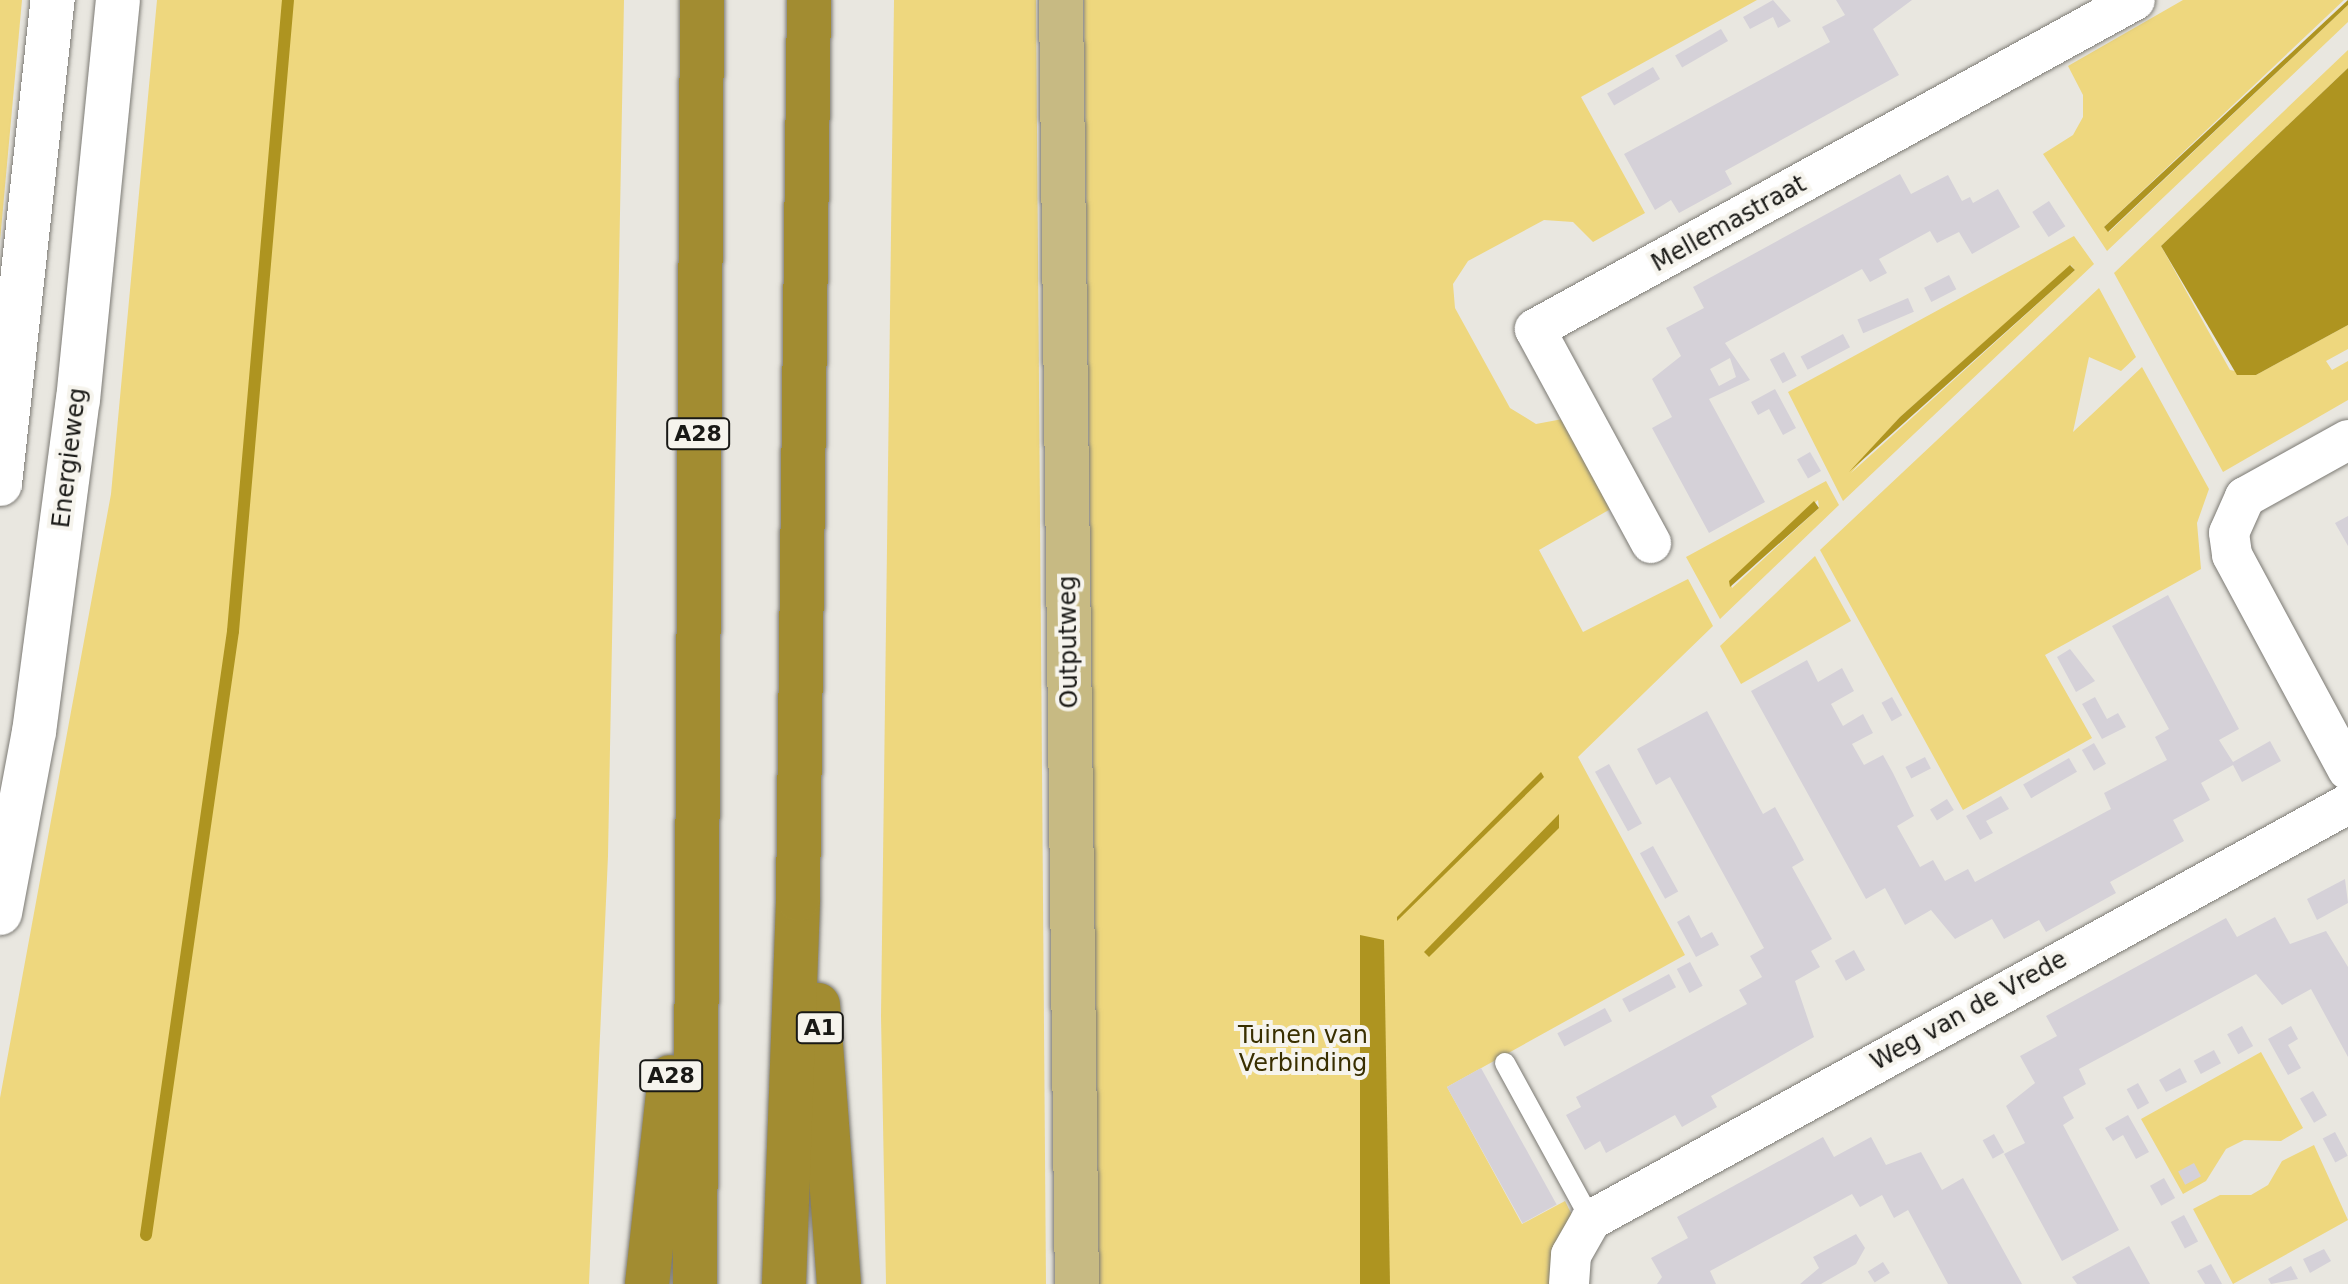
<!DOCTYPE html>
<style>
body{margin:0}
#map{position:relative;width:2348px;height:1284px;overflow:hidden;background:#e9e7e0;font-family:"DejaVu Sans",sans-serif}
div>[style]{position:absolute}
.green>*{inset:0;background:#eed77e}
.water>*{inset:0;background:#ae9420}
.stream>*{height:12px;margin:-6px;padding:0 6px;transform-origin:6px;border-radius:6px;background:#ae9420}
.building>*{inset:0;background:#d5d1d8;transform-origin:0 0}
.roads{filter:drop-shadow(0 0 2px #7c7a74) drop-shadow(0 0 2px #7c7a74)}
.lane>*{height:20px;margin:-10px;padding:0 10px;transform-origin:10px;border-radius:10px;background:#fff}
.street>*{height:40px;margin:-20px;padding:0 20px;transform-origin:20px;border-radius:20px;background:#fff}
.secondary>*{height:44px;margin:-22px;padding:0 22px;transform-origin:22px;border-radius:22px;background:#fff}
.primary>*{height:44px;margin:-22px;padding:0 22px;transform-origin:22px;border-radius:22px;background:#c7ba83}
.highway>*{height:44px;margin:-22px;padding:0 22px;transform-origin:22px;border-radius:22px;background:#a28c31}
span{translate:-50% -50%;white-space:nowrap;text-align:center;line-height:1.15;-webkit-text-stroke:8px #f6f4ed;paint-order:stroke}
.shield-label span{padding:2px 6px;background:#f6f4ed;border:2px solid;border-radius:6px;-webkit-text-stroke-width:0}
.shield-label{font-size:22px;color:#191916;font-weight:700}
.street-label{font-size:24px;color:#191916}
.park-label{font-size:24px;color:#392f00}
</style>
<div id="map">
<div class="green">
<div style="clip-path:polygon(0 0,22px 0,0 241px)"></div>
<div style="clip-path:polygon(157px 0,624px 0,608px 856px,589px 1284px,0 1284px,0 1098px,111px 494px)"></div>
<div style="clip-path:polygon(894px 0,1036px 0,1046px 1284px,886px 1284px,881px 1016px)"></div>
<div style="clip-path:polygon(1084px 0,1757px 0,1581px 97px,1645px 213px,1593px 242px,1573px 222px,1544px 220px,1468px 261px,1453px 284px,1455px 308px,1510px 408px,1536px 424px,1568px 418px,1614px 507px,1539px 550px,1583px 632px,1688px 579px,1713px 626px,1578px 757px,1685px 955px,1447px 1087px,1522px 1224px,1565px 1201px,1572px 1215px,1554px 1284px,1099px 1284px)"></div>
<div style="clip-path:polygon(2183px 0,2344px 0,2104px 227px,2109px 232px,2348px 5px,2348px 22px,2107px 251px,2043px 154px,2073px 135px,2083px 117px,2083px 95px,2068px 66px)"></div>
<div style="clip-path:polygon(2348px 50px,2348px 68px,2161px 246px,2230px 370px,2256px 375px,2348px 325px,2348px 349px,2326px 361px,2332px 370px,2348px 361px,2348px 400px,2223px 472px,2114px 273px)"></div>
<div style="clip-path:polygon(evenodd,2074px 236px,2094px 264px,1843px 501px,1788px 392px,2074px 236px,2071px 265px,2075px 270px,1851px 473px,1900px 417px,2071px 265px)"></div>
<div style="clip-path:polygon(2099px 288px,2136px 357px,2121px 371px,2089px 357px,2073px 432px,2142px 367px,2209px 489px,2197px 523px,2201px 569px,2045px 655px,2092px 738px,1963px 810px,1820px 550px)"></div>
<div style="clip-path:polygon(evenodd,1826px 481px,1839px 505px,1720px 619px,1686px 557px,1826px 481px,1818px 500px,1819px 508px,1732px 588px,1730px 581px,1818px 500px)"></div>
<div style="clip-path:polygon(1815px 556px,1851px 621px,1741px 684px,1720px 646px)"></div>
<div style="clip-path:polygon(2261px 1052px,2303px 1128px,2281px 1141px,2244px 1140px,2226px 1149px,2206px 1181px,2183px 1194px,2141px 1119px)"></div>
<div style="clip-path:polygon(2314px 1145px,2348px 1220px,2233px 1284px,2193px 1209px,2220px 1195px,2251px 1195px,2268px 1185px,2282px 1161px)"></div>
</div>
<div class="water">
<div style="clip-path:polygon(2348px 0,2348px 5px,2108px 232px,2104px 227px)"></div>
<div style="clip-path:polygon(2348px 68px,2348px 325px,2256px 375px,2237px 375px,2161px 246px)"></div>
<div style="clip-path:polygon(2070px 265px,2075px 270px,1849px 472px,1900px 417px)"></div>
<div style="clip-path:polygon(1814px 501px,1819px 508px,1730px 587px,1729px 581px)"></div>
<div style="clip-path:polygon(1541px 772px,1544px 777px,1397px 921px,1397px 917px)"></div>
<div style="clip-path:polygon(1559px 814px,1559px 828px,1429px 957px,1424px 952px)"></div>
<div style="clip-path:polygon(1360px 935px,1384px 940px,1390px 1284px,1360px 1284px)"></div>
</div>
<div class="stream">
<div style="left:146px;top:1235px;width:610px;rotate:-81.8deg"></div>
<div style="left:233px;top:631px;width:633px;rotate:-85.02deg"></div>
</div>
<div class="building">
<div style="clip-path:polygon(1773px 0,1791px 21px,1778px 28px,1773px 17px,1750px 29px,1743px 17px)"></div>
<div style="clip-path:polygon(1836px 0,1912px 0,1873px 29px,1899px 75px,1725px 171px,1732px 184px,1679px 213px,1671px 200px,1655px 210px,1624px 154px,1830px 42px,1822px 27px,1845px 15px)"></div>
<div style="left:1721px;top:29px;width:14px;height:53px;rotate:60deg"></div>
<div style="left:1653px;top:67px;width:14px;height:53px;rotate:60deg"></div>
<div style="clip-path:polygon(evenodd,1900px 174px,1911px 194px,1948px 175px,1962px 201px,1970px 197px,1973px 203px,1998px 189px,2020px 227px,1972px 254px,1959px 232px,1937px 243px,1930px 231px,1879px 259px,1887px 273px,1870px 282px,1862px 269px,1725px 343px,1750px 380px,1709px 399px,1765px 502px,1709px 533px,1652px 428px,1672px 417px,1652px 379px,1681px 356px,1666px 328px,1704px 308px,1693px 287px,1900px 174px,1730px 358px,1736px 377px,1719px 386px,1710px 369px,1730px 358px)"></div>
<div style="left:2049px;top:201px;width:30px;height:20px;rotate:57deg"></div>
<div style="left:1949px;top:275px;width:16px;height:28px;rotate:63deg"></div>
<div style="left:1908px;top:298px;width:15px;height:55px;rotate:67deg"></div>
<div style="left:1843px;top:334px;width:15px;height:48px;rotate:62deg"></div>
<div style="left:1784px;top:352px;width:27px;height:16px;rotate:62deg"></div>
<div style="clip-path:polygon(1775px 389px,1796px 428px,1783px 435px,1769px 409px,1758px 415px,1751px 402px)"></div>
<div style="left:1810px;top:452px;width:22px;height:15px;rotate:60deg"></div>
<div style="clip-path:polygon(2348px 516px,2348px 546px,2335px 523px)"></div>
<div style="clip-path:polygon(2168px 595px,2239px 729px,2219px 740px,2233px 762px,2270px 741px,2281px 761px,2242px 782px,2233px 765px,2201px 783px,2210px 800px,2173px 820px,2184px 841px,2110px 882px,2116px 893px,2046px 932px,2039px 920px,2004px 939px,1992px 919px,1955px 939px,1931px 910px,1905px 925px,1885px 888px,1866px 899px,1751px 691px,1807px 660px,1818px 682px,1842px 668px,1854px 691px,1831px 704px,1843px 726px,1863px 714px,1873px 733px,1852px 744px,1864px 765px,1883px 755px,1893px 773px,1914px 816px,1897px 826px,1920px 867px,1933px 860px,1945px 881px,1968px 869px,1975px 882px,2111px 809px,2104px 793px,2167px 760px,2155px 737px,2169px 729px,2112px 626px)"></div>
<div style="clip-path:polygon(2070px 649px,2095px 681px,2076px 692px,2057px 657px)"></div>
<div style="left:1892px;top:697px;width:21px;height:12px;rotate:61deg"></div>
<div style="clip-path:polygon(2095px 697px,2107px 719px,2118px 713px,2126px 727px,2102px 739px,2082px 704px)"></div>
<div style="clip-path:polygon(1707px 711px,1763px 814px,1775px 807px,1795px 843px,1804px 860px,1792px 867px,1832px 939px,1811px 951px,1820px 967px,1795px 981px,1814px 1037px,1711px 1096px,1717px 1107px,1682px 1127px,1675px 1115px,1606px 1153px,1600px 1141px,1585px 1150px,1566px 1115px,1581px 1107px,1576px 1097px,1747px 1004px,1739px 990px,1762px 977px,1750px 956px,1764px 948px,1689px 811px,1670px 777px,1656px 785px,1637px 749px)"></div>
<div style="left:2094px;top:743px;width:24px;height:14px;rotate:60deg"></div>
<div style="left:1925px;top:757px;width:13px;height:22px;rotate:63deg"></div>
<div style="left:2069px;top:758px;width:16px;height:53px;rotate:60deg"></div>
<div style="left:1609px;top:764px;width:68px;height:16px;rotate:61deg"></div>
<div style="clip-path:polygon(2001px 796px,2009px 809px,1986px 821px,1993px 833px,1980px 840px,1966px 816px)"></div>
<div style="left:1947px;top:799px;width:13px;height:20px;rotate:58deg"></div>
<div style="left:1653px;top:846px;width:52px;height:15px;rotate:61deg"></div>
<div style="clip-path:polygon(2345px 879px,2348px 903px,2317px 920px,2307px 899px)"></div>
<div style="clip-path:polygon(1689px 915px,1701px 938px,1712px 932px,1719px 945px,1696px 957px,1677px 922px)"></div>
<div style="clip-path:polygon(2275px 917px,2290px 944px,2326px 931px,2348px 967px,2348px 1057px,2311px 989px,2282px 1005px,2256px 974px,2079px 1069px,2086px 1084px,2063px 1097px,2074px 1118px,2063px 1125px,2119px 1230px,2062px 1261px,2004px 1154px,2025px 1143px,2006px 1106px,2035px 1083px,2020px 1056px,2057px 1036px,2046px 1016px,2226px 918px,2237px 937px)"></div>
<div style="left:1854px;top:950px;width:23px;height:22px;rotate:61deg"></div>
<div style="left:1690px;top:962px;width:27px;height:15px;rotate:62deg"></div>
<div style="left:1669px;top:974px;width:15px;height:53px;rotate:62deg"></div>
<div style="left:1605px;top:1008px;width:15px;height:54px;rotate:62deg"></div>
<div style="left:2242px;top:1026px;width:23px;height:17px;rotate:61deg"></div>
<div style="clip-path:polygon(2291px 1026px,2298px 1039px,2288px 1045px,2301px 1068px,2288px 1075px,2268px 1039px)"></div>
<div style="left:2214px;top:1050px;width:15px;height:23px;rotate:62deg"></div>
<div style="left:1481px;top:1068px;width:156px;height:39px;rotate:61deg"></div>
<div style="clip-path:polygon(2180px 1068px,2187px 1082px,2166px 1092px,2159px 1080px)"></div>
<div style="left:2138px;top:1083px;width:23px;height:13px;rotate:61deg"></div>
<div style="left:2313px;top:1091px;width:28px;height:15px;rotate:60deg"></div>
<div style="clip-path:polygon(2128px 1115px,2149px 1152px,2136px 1159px,2123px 1135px,2113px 1141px,2105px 1128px)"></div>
<div style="left:2335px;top:1132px;width:27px;height:14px;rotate:62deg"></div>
<div style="left:1994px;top:1134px;width:21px;height:13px;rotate:61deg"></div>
<div style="clip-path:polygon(1823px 1137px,1834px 1157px,1871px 1137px,1886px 1165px,1921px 1152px,1942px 1190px,1963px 1178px,2022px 1284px,1948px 1284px,1908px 1210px,1894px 1218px,1882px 1195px,1860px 1207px,1852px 1194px,1710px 1271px,1716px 1284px,1657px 1284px,1662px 1277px,1651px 1258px,1688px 1238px,1677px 1217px)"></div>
<div style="left:2194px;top:1163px;width:15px;height:18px;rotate:62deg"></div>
<div style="left:2164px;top:1178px;width:23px;height:16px;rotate:61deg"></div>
<div style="left:2184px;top:1215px;width:30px;height:15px;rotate:62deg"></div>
<div style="clip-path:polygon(1856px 1234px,1865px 1248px,1856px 1264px,1821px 1284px,1800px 1284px,1819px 1268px,1813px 1257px)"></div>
<div style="clip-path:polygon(2129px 1246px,2150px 1284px,2077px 1284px,2072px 1277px)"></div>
<div style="clip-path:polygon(2324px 1249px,2331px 1261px,2310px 1273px,2303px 1259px)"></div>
<div style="left:1883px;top:1262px;width:13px;height:18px;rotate:58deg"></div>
<div style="clip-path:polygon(2211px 1264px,2222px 1284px,2205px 1284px,2197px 1271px)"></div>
<div style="clip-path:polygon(2291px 1266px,2298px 1279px,2271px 1284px,2268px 1279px)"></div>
</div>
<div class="roads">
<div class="lane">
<div style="left:1505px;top:1063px;width:179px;rotate:61.3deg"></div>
</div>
<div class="street">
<div style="left:2348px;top:440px;width:118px;rotate:151deg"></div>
<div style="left:2245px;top:497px;width:39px;rotate:114deg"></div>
<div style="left:2229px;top:533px;width:22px;rotate:82deg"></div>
<div style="left:2232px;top:555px;width:244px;rotate:61.7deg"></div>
<div style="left:1651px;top:543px;width:243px;rotate:-118.5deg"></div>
<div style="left:1535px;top:329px;width:684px;rotate:-28.74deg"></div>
<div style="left:1569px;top:1284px;width:29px;rotate:-86deg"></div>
<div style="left:1571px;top:1255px;width:40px;rotate:-60.3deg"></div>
<div style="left:1591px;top:1220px;width:864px;rotate:-28.79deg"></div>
</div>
<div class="secondary">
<div style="left:0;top:484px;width:487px;rotate:-83.8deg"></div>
<div style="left:0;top:913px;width:184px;rotate:-79.4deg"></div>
<div style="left:34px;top:732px;width:335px;rotate:-82.5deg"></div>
<div style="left:78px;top:400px;width:402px;rotate:-84.3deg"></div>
</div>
<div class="primary">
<div style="left:1061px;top:0;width:1284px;rotate:89.29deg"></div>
</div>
<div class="highway">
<div style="left:818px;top:1005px;width:280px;rotate:85.7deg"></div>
<div style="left:647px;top:1284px;width:208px;rotate:-83.7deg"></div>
<div style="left:695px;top:1284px;width:1284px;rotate:-89.69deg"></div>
<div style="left:784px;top:1284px;width:385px;rotate:-87.9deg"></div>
<div style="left:798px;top:899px;width:899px;rotate:-89.3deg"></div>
</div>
</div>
<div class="shield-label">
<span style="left:698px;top:434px">A28</span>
<span style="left:820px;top:1028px">A1</span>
<span style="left:671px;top:1076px">A28</span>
</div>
<div class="street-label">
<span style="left:1729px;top:224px;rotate:-29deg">Mellemastraat</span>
<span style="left:70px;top:458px;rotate:-83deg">Energieweg</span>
<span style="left:1069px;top:642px;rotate:-91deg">Outputweg</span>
<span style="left:1969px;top:1011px;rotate:-29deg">Weg van de Vrede</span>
</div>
<div class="park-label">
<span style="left:1303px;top:1050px">Tuinen van<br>Verbinding</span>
</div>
</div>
